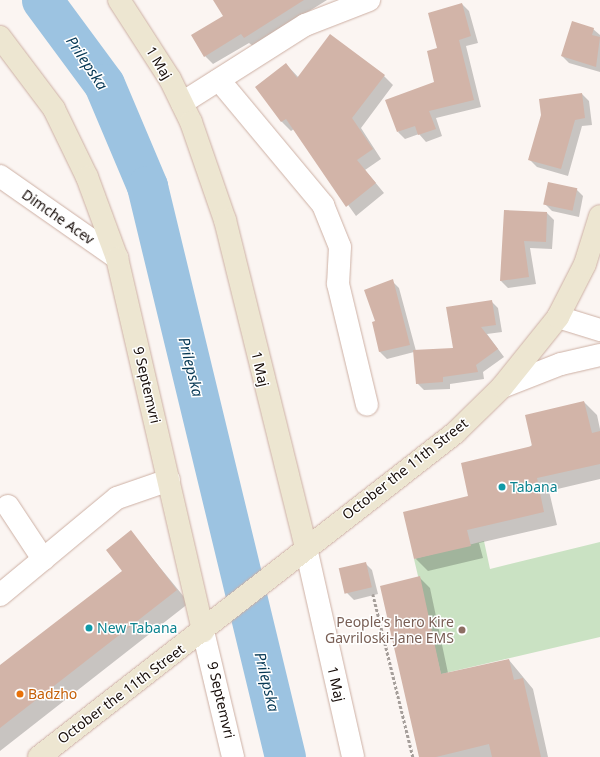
<!DOCTYPE html>
<style>
body{margin:0}
#map{position:relative;width:600px;height:757px;overflow:hidden;background:#fbf5f2;font-family:"Noto Sans",sans-serif}
div>[style]{position:absolute}
.green>*{inset:0;background:#cae2c3}
.shadow>*{inset:0;background:#0003}
.river>*{height:41px;margin:-20.5px;padding:0 20.5px;transform-origin:20.5px;border-radius:20.5px;background:#9cc3e1}
.building>*{inset:0;background:#d2b4a8;transform-origin:0 0}
.path>*{height:2.5px;margin-top:-1.25px;transform-origin:0;background:repeating-linear-gradient(90deg,#a59e9a 0 3px,transparent 0 5px)}
.roads{filter:drop-shadow(0 0 1px #cdb0a4) drop-shadow(0 0 1px #cdb0a4)}
.street>*{height:22px;margin:-11px;padding:0 11px;transform-origin:11px;border-radius:11px;background:#fff}
.secondary>*{height:22px;margin:-11px;padding:0 11px;transform-origin:11px;border-radius:11px;background:#ede6d1}
.dots>*{width:11px;height:11px;translate:-50% -50%;box-sizing:border-box;border:2px solid #fff;border-radius:50%}
span{translate:-50% -50%;white-space:nowrap;text-align:center;line-height:1.15;-webkit-text-stroke:3px #fff;paint-order:stroke}
.street-label{font-size:14px;color:#150b07}
.culture-label{font-size:14px;color:#0d838f}
.left{translate:0 -50%;text-align:left}
.education-label{font-size:14px;color:#785e54}
.right{translate:-100% -50%;text-align:right}
.food-label{font-size:14px;color:#c56008}
.water-label{font-size:15px;color:#053754;font-style:italic}
</style>
<div id="map">
<div class="green">
<div style="clip-path:polygon(484px 541px,490px 569px,600px 542px,600px 637px,441px 674px,414px 559px)"></div>
</div>
<div class="shadow">
<div style="clip-path:polygon(214px 0,327px 0,253px 46px,249px 43px,213px 64px,205px 56px,224px 17px)"></div>
<div style="clip-path:polygon(462px 4px,469px 11px,478px 43px,466px 46px,481px 107px,436px 118px,442px 136px,426px 142px,419px 134px,405px 139px,398px 132px,436px 83px,439px 49px)"></div>
<div style="clip-path:polygon(593px 29px,600px 35px,600px 72px,569px 63px,562px 56px)"></div>
<div style="clip-path:polygon(286px 64px,299px 78px,384px 76px,393px 85px,361px 128px,381px 159px,365px 170px,384px 193px,356px 216px,294px 129px,291px 131px,282px 122px,256px 87px)"></div>
<div style="clip-path:polygon(582px 94px,589px 101px,592px 125px,582px 126px,568px 176px,537px 167px,530px 160px)"></div>
<div style="clip-path:polygon(576px 189px,583px 196px,579px 217px,552px 211px,545px 204px)"></div>
<div style="clip-path:polygon(505px 211px,547px 213px,554px 220px,552px 249px,530px 248px,536px 284px,508px 288px,501px 281px)"></div>
<div style="clip-path:polygon(392px 281px,399px 288px,416px 351px,454px 349px,491px 301px,498px 308px,502px 332px,487px 334px,504px 357px,483px 372px,484px 379px,450px 384px,450px 389px,424px 390px,417px 383px,414px 352px,387px 359px,380px 352px,376px 322px)"></div>
<div style="clip-path:polygon(584px 402px,597px 415px,600px 429px,600px 479px,549px 491px,557px 525px,479px 543px,483px 558px,428px 571px,415px 558px,469px 497px)"></div>
<div style="clip-path:polygon(131px 532px,189px 603px,0 751px,0 667px,123px 571px)"></div>
<div style="clip-path:polygon(365px 563px,372px 570px,378px 594px,354px 600px,347px 593px)"></div>
<div style="clip-path:polygon(420px 578px,430px 588px,448px 673px,509px 660px,533px 689px,548px 757px,420px 757px)"></div>
</div>
<div class="river">
<div style="left:42px;top:0;width:104px;rotate:53.6deg"></div>
<div style="left:104px;top:84px;width:111px;rotate:67.1deg"></div>
<div style="left:147px;top:186px;width:587px;rotate:76.41deg"></div>
</div>
<div class="building">
<div style="clip-path:polygon(213px 0,304px 0,244px 38px,241px 34px,204px 57px,191px 35px,223px 16px)"></div>
<div style="clip-path:polygon(462px 3px,471px 36px,459px 40px,474px 100px,429px 111px,436px 129px,418px 135px,415px 126px,397px 132px,385px 100px,434px 82px,427px 51px,437px 48px,428px 13px)"></div>
<div style="clip-path:polygon(572px 21px,594px 28px,592px 35px,600px 37px,596px 67px,561px 56px)"></div>
<div style="clip-path:polygon(330px 34px,385px 75px,352px 118px,373px 149px,357px 160px,376px 183px,346px 207px,286px 119px,281px 122px,255px 87px,286px 63px,297px 78px)"></div>
<div style="clip-path:polygon(582px 93px,585px 118px,575px 120px,561px 169px,528px 160px,541px 115px,539px 99px)"></div>
<div style="left:548px;top:182px;width:30px;height:23px;rotate:12deg"></div>
<div style="clip-path:polygon(504px 210px,547px 212px,546px 242px,524px 241px,529px 277px,500px 281px)"></div>
<div style="clip-path:polygon(393px 279px,410px 345px,379px 352px,372px 322px,375px 321px,364px 290px)"></div>
<div style="clip-path:polygon(492px 300px,496px 325px,481px 327px,498px 349px,476px 365px,478px 372px,443px 377px,443px 382px,416px 384px,413px 350px,453px 348px,446px 307px)"></div>
<div style="clip-path:polygon(584px 401px,592px 433px,600px 431px,600px 464px,537px 478px,544px 512px,467px 530px,471px 546px,414px 559px,403px 512px,468px 496px,461px 463px,532px 446px,525px 415px)"></div>
<div style="clip-path:polygon(131px 530px,177px 590px,0 728px,0 665px,122px 571px,106px 550px)"></div>
<div style="left:366px;top:562px;width:26px;height:28px;rotate:77deg"></div>
<div style="clip-path:polygon(420px 576px,441px 674px,509px 659px,514px 680px,523px 678px,541px 757px,492px 757px,489px 744px,436px 757px,419px 757px,380px 586px)"></div>
</div>
<div class="path">
<div style="left:373px;top:594px;width:168px;rotate:76.2deg"></div>
</div>
<div class="roads">
<div class="street">
<div style="left:219px;top:80px;width:163px;rotate:50.2deg"></div>
<div style="left:323px;top:205px;width:45px;rotate:68deg"></div>
<div style="left:340px;top:247px;width:37px;rotate:93deg"></div>
<div style="left:338px;top:284px;width:124px;rotate:76.5deg"></div>
<div style="left:182px;top:103px;width:146px;rotate:-32.4deg"></div>
<div style="left:305px;top:25px;width:69px;rotate:-21.3deg"></div>
<div style="left:0;top:176px;width:143px;rotate:35deg"></div>
<div style="left:558px;top:317px;width:44px;rotate:17.2deg"></div>
<div style="left:502px;top:387px;width:63px;rotate:-21.3deg"></div>
<div style="left:561px;top:364px;width:40px;rotate:-13deg"></div>
<div style="left:8px;top:506px;width:64px;rotate:56.6deg"></div>
<div style="left:306px;top:548px;width:214px;rotate:77.3deg"></div>
<div style="left:0;top:595px;width:152px;rotate:-39.7deg"></div>
<div style="left:117px;top:498px;width:55px;rotate:-19.1deg"></div>
<div style="left:203px;top:631px;width:130px;rotate:76.6deg"></div>
</div>
<div class="secondary">
<div style="left:119px;top:0;width:94px;rotate:57.2deg"></div>
<div style="left:170px;top:79px;width:48px;rotate:64deg"></div>
<div style="left:191px;top:122px;width:104px;rotate:70.9deg"></div>
<div style="left:225px;top:220px;width:338px;rotate:76.1deg"></div>
<div style="left:0;top:37px;width:90px;rotate:53.1deg"></div>
<div style="left:54px;top:109px;width:76px;rotate:64.1deg"></div>
<div style="left:87px;top:177px;width:86px;rotate:69.7deg"></div>
<div style="left:117px;top:258px;width:383px;rotate:77deg"></div>
<div style="left:39px;top:757px;width:527px;rotate:-37.91deg"></div>
<div style="left:455px;top:433px;width:66px;rotate:-44.4deg"></div>
<div style="left:502px;top:387px;width:90px;rotate:-51.3deg"></div>
<div style="left:558px;top:317px;width:59px;rotate:-63deg"></div>
<div style="left:585px;top:264px;width:50px;rotate:-72.6deg"></div>
</div>
</div>
<div class="dots">
<div style="left:502px;top:487px;background:#0f9aa8"></div>
<div style="left:89px;top:628px;background:#0f9aa8"></div>
<div style="left:462px;top:630px;background:#8d6e63"></div>
<div style="left:20px;top:694px;background:#e8710a"></div>
</div>
<div class="street-label">
<span style="left:159px;top:63px;rotate:59deg">1 Maj</span>
<span style="left:58px;top:217px;rotate:35deg">Dimche Acev</span>
<span style="left:260px;top:369px;rotate:77deg">1 Maj</span>
<span style="left:147px;top:385px;rotate:77deg">9 Septemvri</span>
<span style="left:405px;top:469px;rotate:-38deg">October the 11th Street</span>
<span style="left:336px;top:684px;rotate:77deg">1 Maj</span>
<span style="left:121px;top:694px;rotate:-37deg">October the 11th Street</span>
<span style="left:221px;top:700px;rotate:77deg">9 Septemvri</span>
</div>
<div class="culture-label">
<span class="left" style="left:510px;top:487px">Tabana</span>
<span class="left" style="left:97px;top:628px">New Tabana</span>
</div>
<div class="education-label">
<span class="right" style="left:454px;top:630px">People's hero Kire<br>Gavriloski-Jane EMS</span>
</div>
<div class="food-label">
<span class="left" style="left:28px;top:694px">Badzho</span>
</div>
<div class="water-label">
<span style="left:87px;top:63px;rotate:56deg">Prilepska</span>
<span style="left:191px;top:367px;rotate:76deg">Prilepska</span>
<span style="left:267px;top:682px;rotate:76deg">Prilepska</span>
</div>
</div>
